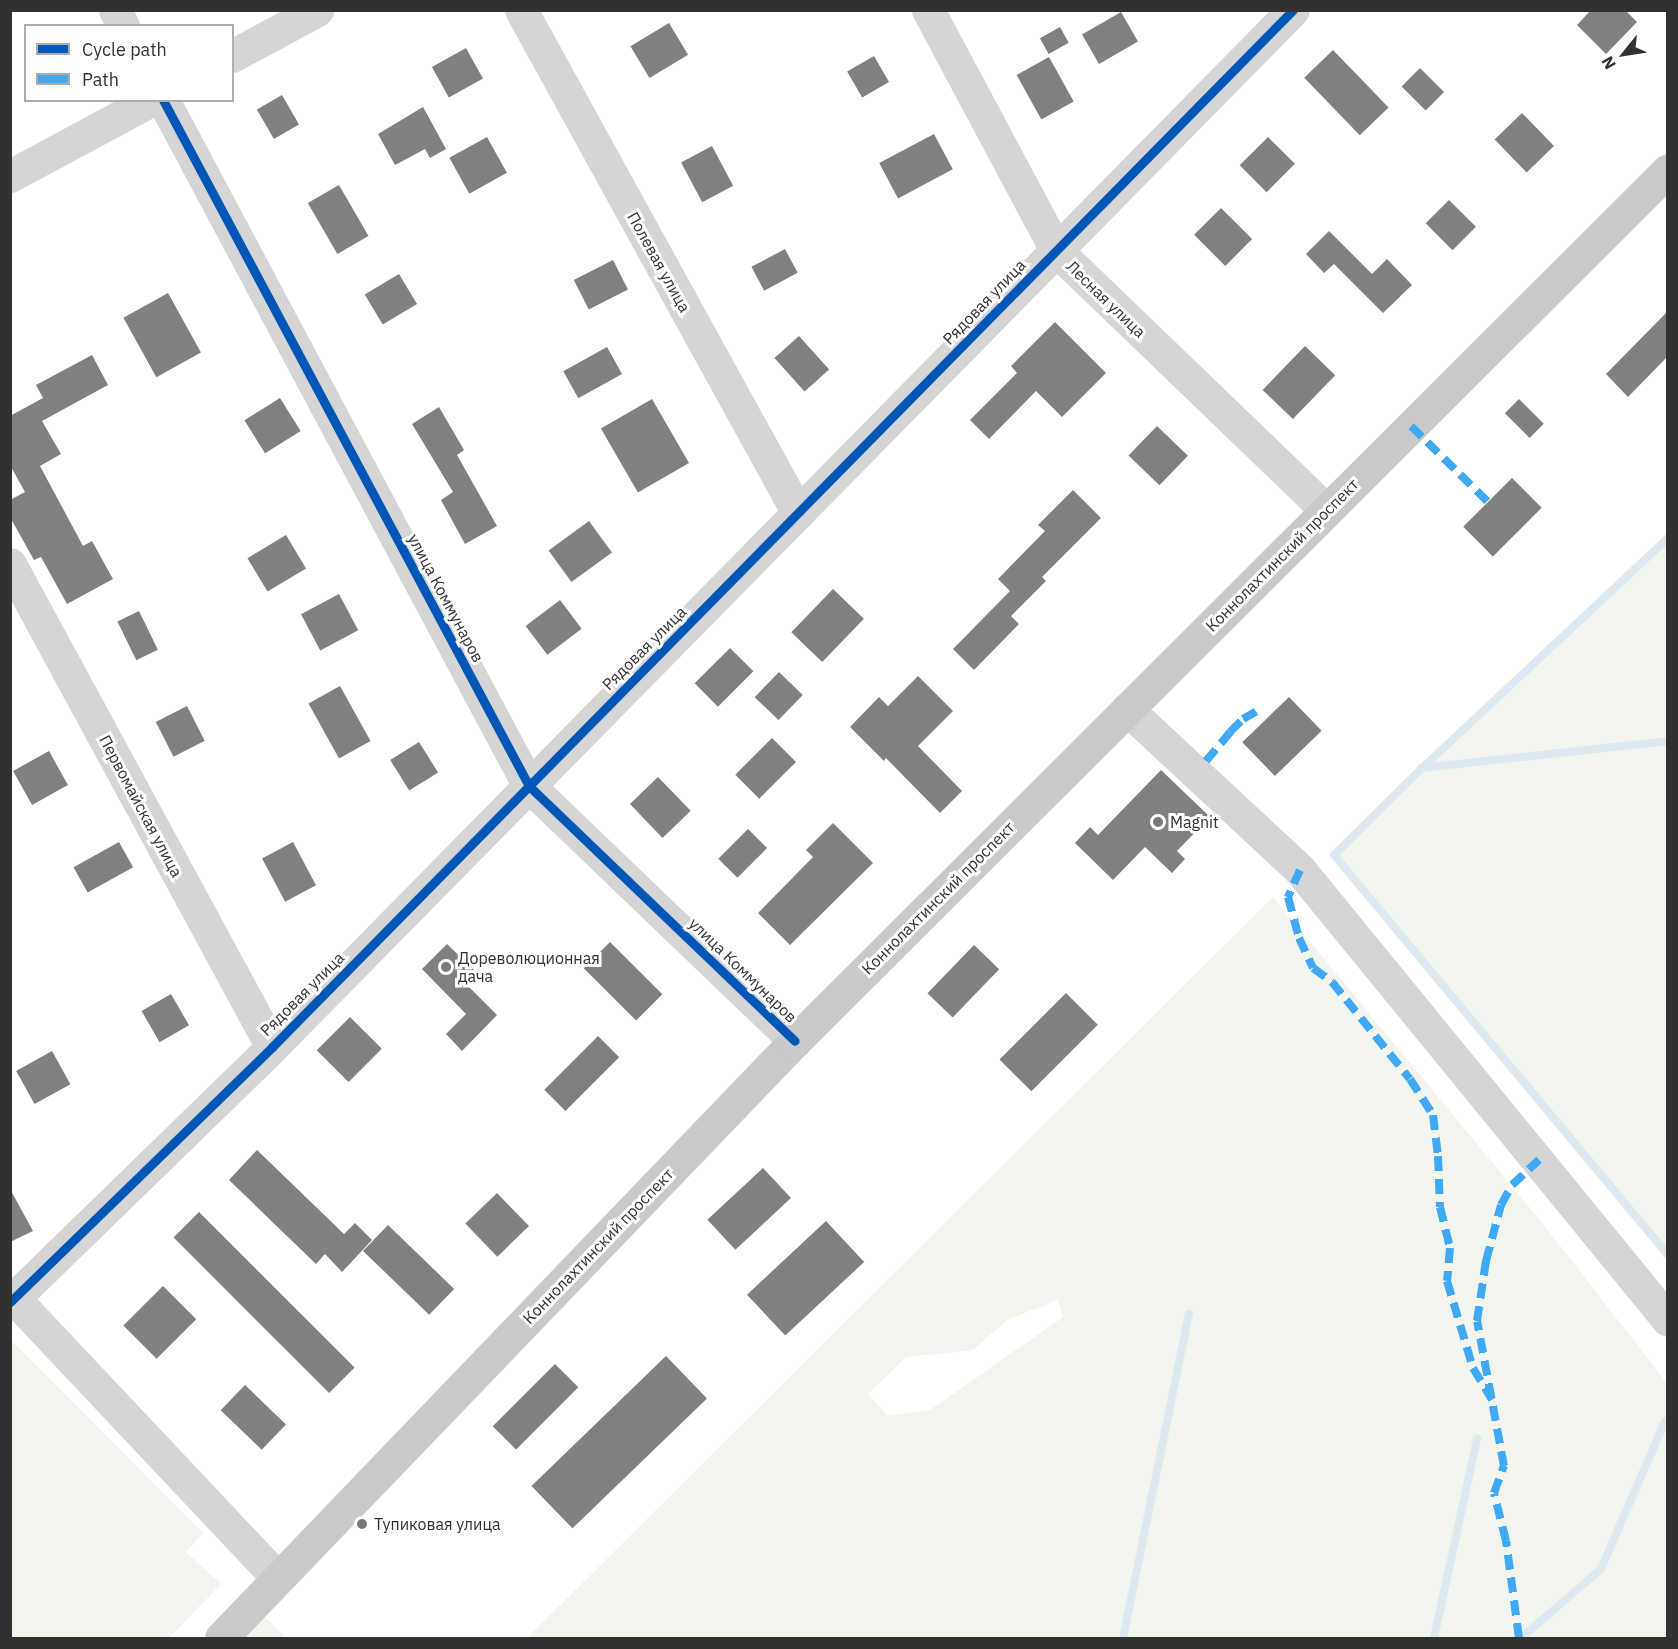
<!DOCTYPE html>
<meta charset="utf-8">
<style>
body{margin:0}
#map{position:relative;width:1678px;height:1649px;overflow:hidden;background:#fff;font-family:"IBM Plex Sans",sans-serif}
div>[style]{position:absolute}
.green>*{inset:0;background:#f1f5ee}
.stream>*{height:8px;margin:-4px;padding:0 4px;transform-origin:4px;border-radius:4px;background:#dde8f1}
.building>*{inset:0;background:#808080;transform-origin:0 0}
.minor>*{height:33px;margin:-16.5px;padding:0 16.5px;transform-origin:16.5px;border-radius:16.5px;background:#d5d5d5}
.major>*{height:33px;margin:-16.5px;padding:0 16.5px;transform-origin:16.5px;border-radius:16.5px;background:#c9c9c9}
.quiet>*{height:8px;margin-top:-4px;transform-origin:0;background:repeating-linear-gradient(90deg,#3fa9f5 0 15px,transparent 0 23px)}
.cycleway>*{height:9px;margin:-4.5px;padding:0 4.5px;transform-origin:4.5px;border-radius:4.5px;background:#0057b8}
.dots>*{width:16px;height:16px;translate:-50% -50%;box-sizing:border-box;border:3px solid #fff;border-radius:50%}
span{translate:-50% -50%;white-space:nowrap;text-align:center;line-height:1.15;-webkit-text-stroke:6px #fff;paint-order:stroke}
.street-label{font-size:16px;color:#313131}
.poi-label{font-size:16px;color:#313131}
.left{translate:0 -50%;text-align:left}
.frame{position:absolute;inset:0;border:12px solid #313131;pointer-events:none}
.legend{position:absolute;left:24px;top:24px;width:210px;height:78px;box-sizing:border-box;background:#fff;border:2px solid #adadad;margin:0;padding:8px 10px;list-style:none;font-size:18px;color:#313131}
.legend li{display:flex;align-items:center;gap:12px;height:30px}
.legend b{width:30px;border:2px solid #adadad}
.north{position:absolute;left:1594px;top:24px;width:60px;height:60px;-webkit-text-stroke:4px #fff;paint-order:stroke;rotate:240deg;font-size:16px;font-weight:700;line-height:24px;text-align:center;color:#313131}
.north::after{content:'';display:block;margin:auto;width:21px;height:27px;background:#313131;clip-path:polygon(50% 0,100% 100%,50% 72%,0 100%)}
</style>
<div id="map">
<div class="green">
<div style="clip-path:polygon(1667px 538px,1667px 1255px,1334px 855px,1421px 769px)"></div>
<div style="clip-path:polygon(evenodd,1273px 897px,1544px 1225px,1667px 1383px,1667px 1638px,527px 1638px,1273px 897px,1058px 1300px,1063px 1317px,930px 1410px,888px 1416px,868px 1394px,906px 1357px,973px 1350px,1007px 1320px,1058px 1300px)"></div>
<div style="clip-path:polygon(13px 1342px,203px 1533px,186px 1552px,221px 1584px,169px 1638px,11px 1638px,10px 1344px)"></div>
<div style="clip-path:polygon(265px 1617px,286px 1638px,244px 1638px)"></div>
</div>
<div class="stream">
<div style="left:1668px;top:538px;width:338px;rotate:136.9deg"></div>
<div style="left:1421px;top:769px;width:122px;rotate:135.3deg"></div>
<div style="left:1334px;top:855px;width:521px;rotate:50.14deg"></div>
<div style="left:1421px;top:768px;width:248px;rotate:-6.2deg"></div>
<div style="left:1123px;top:1638px;width:331px;rotate:-78.5deg"></div>
<div style="left:1434px;top:1638px;width:204px;rotate:-77.8deg"></div>
<div style="left:1521px;top:1638px;width:106px;rotate:-40.8deg"></div>
<div style="left:1601px;top:1569px;width:161px;rotate:-66.6deg"></div>
</div>
<div class="building">
<div style="clip-path:polygon(1591px 10px,1625px 10px,1637px 22px,1606px 54px,1577px 25px)"></div>
<div style="left:1121px;top:12px;width:34px;height:45px;rotate:60deg"></div>
<div style="left:669px;top:23px;width:37px;height:45px;rotate:59deg"></div>
<div style="left:1060px;top:27px;width:18px;height:23px;rotate:61deg"></div>
<div style="left:466px;top:48px;width:35px;height:39px;rotate:61deg"></div>
<div style="left:1333px;top:50px;width:80px;height:40px;rotate:46deg"></div>
<div style="left:874px;top:56px;width:30px;height:31px;rotate:60deg"></div>
<div style="left:1049px;top:57px;width:51px;height:37px;rotate:61deg"></div>
<div style="left:1420px;top:68px;width:34px;height:26px;rotate:45deg"></div>
<div style="left:282px;top:95px;width:34px;height:29px;rotate:60deg"></div>
<div style="clip-path:polygon(423px 107px,446px 149px,430px 158px,425px 149px,395px 165px,378px 134px)"></div>
<div style="left:1522px;top:113px;width:46px;height:38px;rotate:46deg"></div>
<div style="left:934px;top:134px;width:40px;height:62px;rotate:62deg"></div>
<div style="left:487px;top:137px;width:41px;height:43px;rotate:61deg"></div>
<div style="left:1268px;top:137px;width:38px;height:40px;rotate:45deg"></div>
<div style="left:712px;top:146px;width:45px;height:35px;rotate:62deg"></div>
<div style="left:339px;top:185px;width:59px;height:36px;rotate:60deg"></div>
<div style="left:1449px;top:200px;width:38px;height:33px;rotate:45deg"></div>
<div style="left:1221px;top:208px;width:44px;height:38px;rotate:45deg"></div>
<div style="clip-path:polygon(1329px 231px,1372px 274px,1387px 259px,1412px 285px,1383px 313px,1334px 264px,1324px 273px,1306px 254px)"></div>
<div style="left:785px;top:249px;width:27px;height:38px;rotate:62deg"></div>
<div style="left:613px;top:260px;width:33px;height:44px;rotate:63deg"></div>
<div style="left:399px;top:274px;width:35px;height:40px;rotate:59deg"></div>
<div style="left:168px;top:293px;width:68px;height:51px;rotate:61deg"></div>
<div style="clip-path:polygon(1668px 311px,1668px 356px,1628px 397px,1606px 374px)"></div>
<div style="clip-path:polygon(1055px 322px,1106px 373px,1062px 417px,1036px 391px,989px 439px,970px 420px,1017px 373px,1011px 366px)"></div>
<div style="left:799px;top:336px;width:45px;height:33px;rotate:48deg"></div>
<div style="left:1305px;top:346px;width:42px;height:61px;rotate:44deg"></div>
<div style="left:607px;top:347px;width:31px;height:50px;rotate:61deg"></div>
<div style="clip-path:polygon(92px 355px,108px 385px,42px 421px,61px 454px,40px 466px,83px 546px,92px 541px,113px 579px,67px 604px,41px 557px,34px 560px,10px 517px,10px 500px,25px 492px,10px 465px,10px 416px,43px 398px,36px 385px)"></div>
<div style="left:280px;top:398px;width:39px;height:42px;rotate:58deg"></div>
<div style="left:652px;top:399px;width:74px;height:59px;rotate:60deg"></div>
<div style="left:1519px;top:399px;width:35px;height:20px;rotate:45deg"></div>
<div style="clip-path:polygon(439px 407px,464px 450px,457px 455px,497px 526px,465px 544px,441px 500px,453px 492px,412px 424px)"></div>
<div style="left:1157px;top:426px;width:43px;height:41px;rotate:44deg"></div>
<div style="left:1512px;top:478px;width:42px;height:69px;rotate:45deg"></div>
<div style="clip-path:polygon(1073px 490px,1101px 518px,1042px 577px,1046px 581px,1011px 616px,1019px 624px,974px 670px,953px 649px,1010px 591px,998px 579px,1045px 531px,1038px 525px)"></div>
<div style="left:589px;top:521px;width:39px;height:50px;rotate:54deg"></div>
<div style="left:286px;top:535px;width:39px;height:45px;rotate:59deg"></div>
<div style="left:833px;top:589px;width:43px;height:60px;rotate:44deg"></div>
<div style="left:339px;top:594px;width:41px;height:43px;rotate:62deg"></div>
<div style="left:560px;top:600px;width:36px;height:43px;rotate:53deg"></div>
<div style="left:139px;top:611px;width:43px;height:24px;rotate:64deg"></div>
<div style="left:730px;top:648px;width:33px;height:50px;rotate:45deg"></div>
<div style="left:779px;top:672px;width:33px;height:35px;rotate:44deg"></div>
<div style="clip-path:polygon(918px 676px,953px 711px,918px 746px,962px 791px,940px 813px,886px 758px,884px 761px,850px 727px,879px 697px,888px 706px)"></div>
<div style="left:340px;top:686px;width:63px;height:36px;rotate:61deg"></div>
<div style="left:1289px;top:697px;width:47px;height:65px;rotate:46deg"></div>
<div style="left:187px;top:706px;width:39px;height:35px;rotate:63deg"></div>
<div style="left:772px;top:738px;width:34px;height:52px;rotate:45deg"></div>
<div style="left:419px;top:742px;width:36px;height:34px;rotate:58deg"></div>
<div style="left:49px;top:751px;width:39px;height:41px;rotate:61deg"></div>
<div style="clip-path:polygon(1161px 770px,1210px 817px,1177px 851px,1185px 859px,1172px 873px,1145px 847px,1113px 880px,1075px 843px,1090px 827px,1098px 835px)"></div>
<div style="left:658px;top:777px;width:47px;height:39px;rotate:46deg"></div>
<div style="clip-path:polygon(833px 823px,873px 863px,790px 945px,758px 913px,813px 857px,806px 850px)"></div>
<div style="left:748px;top:829px;width:27px;height:42px;rotate:45deg"></div>
<div style="left:119px;top:842px;width:29px;height:52px;rotate:61deg"></div>
<div style="left:293px;top:842px;width:49px;height:35px;rotate:62deg"></div>
<div style="left:610px;top:942px;width:74px;height:37px;rotate:45deg"></div>
<div style="clip-path:polygon(447px 944px,474px 970px,463px 981px,497px 1015px,462px 1051px,446px 1034px,466px 1014px,422px 969px)"></div>
<div style="left:974px;top:945px;width:35px;height:67px;rotate:44deg"></div>
<div style="left:1066px;top:993px;width:45px;height:94px;rotate:45deg"></div>
<div style="left:171px;top:994px;width:36px;height:34px;rotate:60deg"></div>
<div style="left:350px;top:1017px;width:45px;height:47px;rotate:45deg"></div>
<div style="left:598px;top:1036px;width:30px;height:76px;rotate:45deg"></div>
<div style="left:52px;top:1051px;width:38px;height:41px;rotate:61deg"></div>
<div style="clip-path:polygon(257px 1150px,344px 1234px,355px 1223px,372px 1240px,342px 1272px,325px 1254px,316px 1264px,229px 1180px)"></div>
<div style="left:763px;top:1168px;width:41px;height:76px;rotate:47deg"></div>
<div style="clip-path:polygon(10px 1189px,33px 1231px,10px 1242px)"></div>
<div style="left:497px;top:1193px;width:46px;height:44px;rotate:46deg"></div>
<div style="left:199px;top:1212px;width:220px;height:36px;rotate:45deg"></div>
<div style="left:826px;top:1221px;width:56px;height:108px;rotate:47deg"></div>
<div style="left:388px;top:1225px;width:92px;height:36px;rotate:44deg"></div>
<div style="left:163px;top:1286px;width:47px;height:56px;rotate:45deg"></div>
<div style="left:666px;top:1356px;width:59px;height:187px;rotate:46deg"></div>
<div style="left:555px;top:1364px;width:33px;height:88px;rotate:45deg"></div>
<div style="left:245px;top:1385px;width:57px;height:35px;rotate:44deg"></div>
</div>
<div class="minor">
<div style="left:115px;top:10px;width:18px;rotate:63deg"></div>
<div style="left:521px;top:10px;width:574px;rotate:61.16deg"></div>
<div style="left:928px;top:10px;width:272px;rotate:61.9deg"></div>
<div style="left:1056px;top:250px;width:375px;rotate:43.9deg"></div>
<div style="left:232px;top:56px;width:97px;rotate:-28.4deg"></div>
<div style="left:163px;top:100px;width:778px;rotate:61.92deg"></div>
<div style="left:529px;top:786px;width:368px;rotate:43.8deg"></div>
<div style="left:10px;top:176px;width:160px;rotate:-28.3deg"></div>
<div style="left:10px;top:564px;width:549px;rotate:61.52deg"></div>
<div style="left:1127px;top:709px;width:236px;rotate:42.9deg"></div>
<div style="left:1300px;top:870px;width:581px;rotate:50.72deg"></div>
<div style="left:10px;top:1294px;width:390px;rotate:46.7deg"></div>
<div style="left:10px;top:1302px;width:366px;rotate:-44.2deg"></div>
<div style="left:272px;top:1047px;width:1455px;rotate:-45.45deg"></div>
</div>
<div class="major">
<div style="left:221px;top:1638px;width:828px;rotate:-46.13deg"></div>
<div style="left:795px;top:1041px;width:1233px;rotate:-44.93deg"></div>
</div>
<div class="quiet">
<div style="left:1411px;top:426px;width:108px;rotate:44.6deg"></div>
<div style="left:1206px;top:761px;width:38px;rotate:-50deg"></div>
<div style="left:1230px;top:732px;width:18px;rotate:-45deg"></div>
<div style="left:1243px;top:719px;width:16px;rotate:-30deg"></div>
<div style="left:1300px;top:870px;width:30px;rotate:114deg"></div>
<div style="left:1288px;top:897px;width:42px;rotate:75deg"></div>
<div style="left:1299px;top:938px;width:33px;rotate:65deg"></div>
<div style="left:1313px;top:968px;width:24px;rotate:36deg"></div>
<div style="left:1332px;top:982px;width:124px;rotate:51.2deg"></div>
<div style="left:1410px;top:1079px;width:43px;rotate:57.4deg"></div>
<div style="left:1433px;top:1115px;width:41px;rotate:83deg"></div>
<div style="left:1438px;top:1156px;width:51px;rotate:87.8deg"></div>
<div style="left:1440px;top:1207px;width:42px;rotate:76.3deg"></div>
<div style="left:1450px;top:1248px;width:33px;rotate:95deg"></div>
<div style="left:1447px;top:1281px;width:91px;rotate:73.4deg"></div>
<div style="left:1473px;top:1368px;width:37px;rotate:59deg"></div>
<div style="left:1519px;top:1638px;width:98px;rotate:-97.6deg"></div>
<div style="left:1506px;top:1541px;width:49px;rotate:-104deg"></div>
<div style="left:1494px;top:1493px;width:29px;rotate:-70deg"></div>
<div style="left:1504px;top:1466px;width:147px;rotate:-100.5deg"></div>
<div style="left:1477px;top:1321px;width:61px;rotate:-81.5deg"></div>
<div style="left:1486px;top:1261px;width:58px;rotate:-75deg"></div>
<div style="left:1501px;top:1205px;width:23px;rotate:-61deg"></div>
<div style="left:1512px;top:1185px;width:37px;rotate:-43deg"></div>
</div>
<div class="cycleway">
<div style="left:163px;top:100px;width:778px;rotate:61.92deg"></div>
<div style="left:529px;top:786px;width:368px;rotate:43.8deg"></div>
<div style="left:10px;top:1302px;width:366px;rotate:-44.2deg"></div>
<div style="left:272px;top:1047px;width:1455px;rotate:-45.45deg"></div>
</div>
<div class="dots">
<div style="left:1158px;top:822px;background:#797979"></div>
<div style="left:446px;top:967px;background:#797979"></div>
<div style="left:362px;top:1524px;background:#797979"></div>
</div>
<div class="street-label">
<span style="left:659px;top:262px;rotate:61deg">Полевая улица</span>
<span style="left:1106px;top:299px;rotate:44deg">Лесная улица</span>
<span style="left:984px;top:302px;rotate:-46deg">Рядовая улица</span>
<span style="left:1282px;top:555px;rotate:-45deg">Коннолахтинский проспект</span>
<span style="left:446px;top:598px;rotate:62deg">улица Коммунаров</span>
<span style="left:644px;top:648px;rotate:-45deg">Рядовая улица</span>
<span style="left:141px;top:806px;rotate:62deg">Первомайская улица</span>
<span style="left:938px;top:898px;rotate:-45deg">Коннолахтинский проспект</span>
<span style="left:743px;top:970px;rotate:44deg">улица Коммунаров</span>
<span style="left:302px;top:994px;rotate:-45deg">Рядовая улица</span>
<span style="left:598px;top:1246px;rotate:-46deg">Коннолахтинский проспект</span>
</div>
<div class="poi-label">
<span class="left" style="left:1170px;top:822px">Magnit</span>
<span class="left" style="left:458px;top:967px">Дореволюционная<br>дача</span>
<span class="left" style="left:374px;top:1524px">Тупиковая улица</span>
</div>
<div class="frame"></div>
<ul class="legend">
<li><b style="height:8px;background:#0057b8"></b>Cycle path</li>
<li><b style="height:8px;background:#3fa9f5"></b>Path</li>
</ul>
<div class="north">N</div>
</div>
